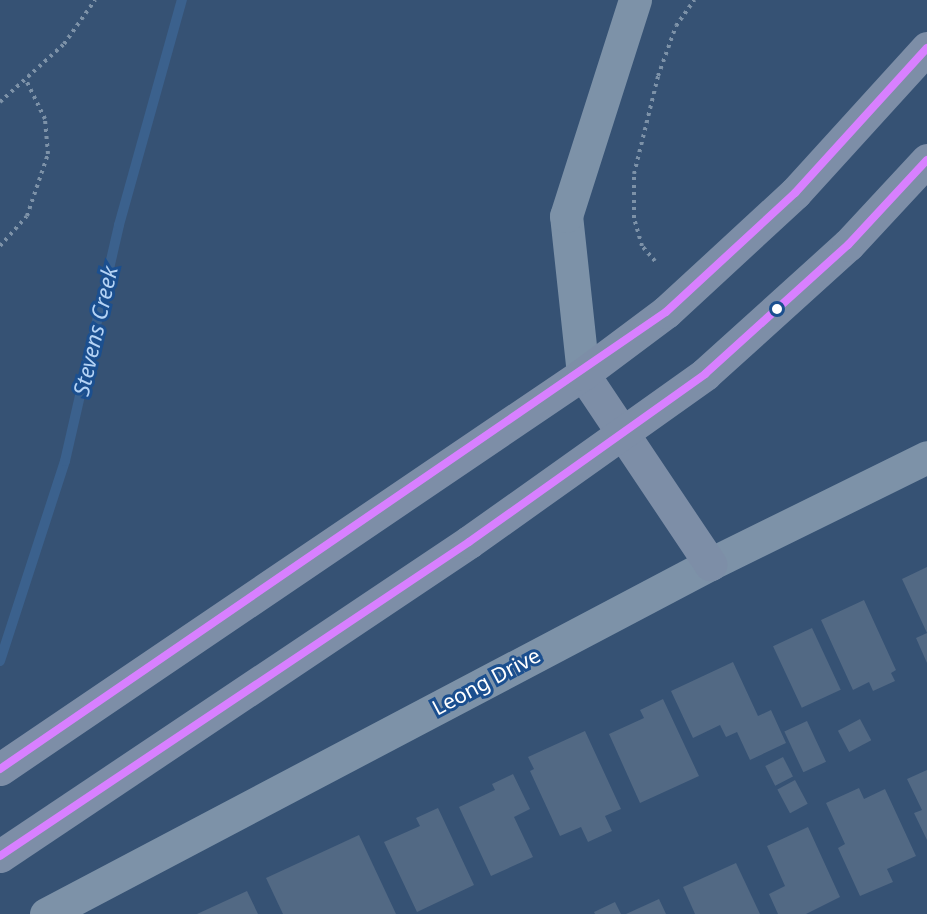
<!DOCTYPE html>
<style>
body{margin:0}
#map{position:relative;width:927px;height:914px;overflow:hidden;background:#365274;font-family:"Noto Sans",sans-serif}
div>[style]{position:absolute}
.stream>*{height:10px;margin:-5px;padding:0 5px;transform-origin:5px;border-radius:5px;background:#3b618d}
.building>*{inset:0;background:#526984;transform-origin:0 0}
.path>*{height:4px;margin-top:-2px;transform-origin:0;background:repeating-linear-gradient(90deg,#7d92a8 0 3px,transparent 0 7.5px)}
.minor>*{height:33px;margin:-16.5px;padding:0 16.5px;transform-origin:16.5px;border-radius:16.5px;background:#7d92a8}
.major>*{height:33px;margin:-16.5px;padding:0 16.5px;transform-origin:16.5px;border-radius:16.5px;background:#7d8ea7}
.bus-1>*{height:8px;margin:-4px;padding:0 4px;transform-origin:4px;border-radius:4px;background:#d880ff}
.dots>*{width:16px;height:16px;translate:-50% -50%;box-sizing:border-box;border:3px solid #1b4f8f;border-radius:50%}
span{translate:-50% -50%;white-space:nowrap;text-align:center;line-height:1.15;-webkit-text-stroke:6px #1b4f8f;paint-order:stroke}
.street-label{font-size:21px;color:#fff}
.water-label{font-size:22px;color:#b5d3f5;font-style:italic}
</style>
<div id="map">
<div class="stream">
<div style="left:0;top:661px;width:210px;rotate:-72deg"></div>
<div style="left:65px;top:461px;width:242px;rotate:-77.1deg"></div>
<div style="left:119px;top:225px;width:234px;rotate:-74.4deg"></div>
</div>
<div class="building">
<div style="clip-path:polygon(927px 567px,927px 663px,916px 638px,927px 633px,902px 579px)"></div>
<div style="clip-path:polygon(864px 600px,896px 670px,891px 673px,895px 681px,873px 691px,869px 682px,853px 690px,821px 620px)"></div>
<div style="left:812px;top:628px;width:68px;height:43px;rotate:65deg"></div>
<div style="clip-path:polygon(733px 662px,758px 716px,771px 710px,786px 743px,750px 760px,737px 732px,726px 737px,720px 725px,693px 738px,671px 691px)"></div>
<div style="clip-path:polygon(663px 699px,699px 776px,640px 803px,609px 734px,644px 718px,640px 710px)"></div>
<div style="left:860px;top:719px;width:24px;height:25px;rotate:62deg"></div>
<div style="left:807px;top:721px;width:45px;height:25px;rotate:65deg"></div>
<div style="clip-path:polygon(585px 731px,621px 809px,605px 816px,612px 831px,588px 842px,581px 827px,560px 836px,530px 771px,534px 769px,528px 757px)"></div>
<div style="left:783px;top:757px;width:22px;height:20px;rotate:63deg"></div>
<div style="clip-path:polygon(927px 770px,927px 840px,914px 813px,922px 810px,907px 779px)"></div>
<div style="clip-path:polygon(513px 774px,530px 809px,514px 817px,533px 857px,491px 876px,459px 807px,495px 790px,492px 784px)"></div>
<div style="left:795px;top:780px;width:27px;height:20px;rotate:62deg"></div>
<div style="clip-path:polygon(859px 788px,864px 799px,885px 789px,916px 856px,887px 869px,893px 882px,860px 896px,838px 848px,845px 844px,826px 803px)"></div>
<div style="clip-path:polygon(438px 808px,474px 885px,417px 912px,384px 842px,420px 826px,416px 818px)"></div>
<div style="clip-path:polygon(808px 827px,840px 897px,806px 914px,778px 914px,769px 894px,785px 886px,767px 846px)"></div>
<div style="clip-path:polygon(359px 835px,396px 914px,283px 914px,266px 878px)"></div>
<div style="clip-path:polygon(736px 863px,760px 914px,695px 914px,683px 887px)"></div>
<div style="clip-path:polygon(247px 891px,258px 914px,197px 914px)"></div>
<div style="clip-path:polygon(659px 899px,666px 914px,626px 914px)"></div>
<div style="clip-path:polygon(615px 902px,621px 914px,595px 914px,594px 912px)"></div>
</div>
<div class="path">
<div style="left:0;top:102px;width:86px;rotate:-42.2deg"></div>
<div style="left:64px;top:44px;width:54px;rotate:-54.8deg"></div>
<div style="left:0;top:246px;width:40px;rotate:-48deg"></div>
<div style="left:27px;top:216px;width:65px;rotate:-71.3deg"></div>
<div style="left:48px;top:154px;width:35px;rotate:-95deg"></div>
<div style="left:45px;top:119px;width:43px;rotate:-116deg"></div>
<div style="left:655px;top:261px;width:20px;rotate:-131deg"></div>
<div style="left:642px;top:246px;width:29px;rotate:-106deg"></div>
<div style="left:634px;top:218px;width:44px;rotate:-90deg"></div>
<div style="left:634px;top:174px;width:101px;rotate:-76.2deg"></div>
<div style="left:658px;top:76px;width:53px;rotate:-70.2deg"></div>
<div style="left:676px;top:26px;width:32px;rotate:-55deg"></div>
</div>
<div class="minor">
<div style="left:583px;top:374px;width:159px;rotate:-96.1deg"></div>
<div style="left:566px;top:216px;width:227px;rotate:-72.3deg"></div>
<div style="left:46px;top:914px;width:751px;rotate:-27.79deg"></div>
<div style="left:710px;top:564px;width:242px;rotate:-26.2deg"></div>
</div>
<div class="major">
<div style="left:583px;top:374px;width:229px;rotate:56.2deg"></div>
<div style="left:0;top:769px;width:704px;rotate:-34.12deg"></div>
<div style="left:583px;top:374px;width:104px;rotate:-36.8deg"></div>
<div style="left:666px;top:312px;width:176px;rotate:-42.7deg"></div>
<div style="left:795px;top:193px;width:196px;rotate:-47.7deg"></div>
<div style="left:0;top:856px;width:564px;rotate:-33.8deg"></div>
<div style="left:469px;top:542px;width:290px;rotate:-35.4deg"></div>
<div style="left:705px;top:374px;width:193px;rotate:-42.1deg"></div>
<div style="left:848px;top:245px;width:116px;rotate:-47.1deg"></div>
</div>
<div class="bus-1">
<div style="left:0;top:769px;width:808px;rotate:-34.46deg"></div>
<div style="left:666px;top:312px;width:176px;rotate:-42.7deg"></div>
<div style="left:795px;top:193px;width:196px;rotate:-47.7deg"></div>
<div style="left:0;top:856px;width:564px;rotate:-33.8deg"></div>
<div style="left:469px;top:542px;width:290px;rotate:-35.4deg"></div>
<div style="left:705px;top:374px;width:193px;rotate:-42.1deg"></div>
<div style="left:848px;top:245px;width:116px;rotate:-47.1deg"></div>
</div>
<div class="dots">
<div style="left:777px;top:309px;background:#fff"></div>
</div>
<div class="street-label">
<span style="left:486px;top:681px;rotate:-28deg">Leong Drive</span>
</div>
<div class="water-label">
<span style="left:95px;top:331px;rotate:-77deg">Stevens Creek</span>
</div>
</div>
